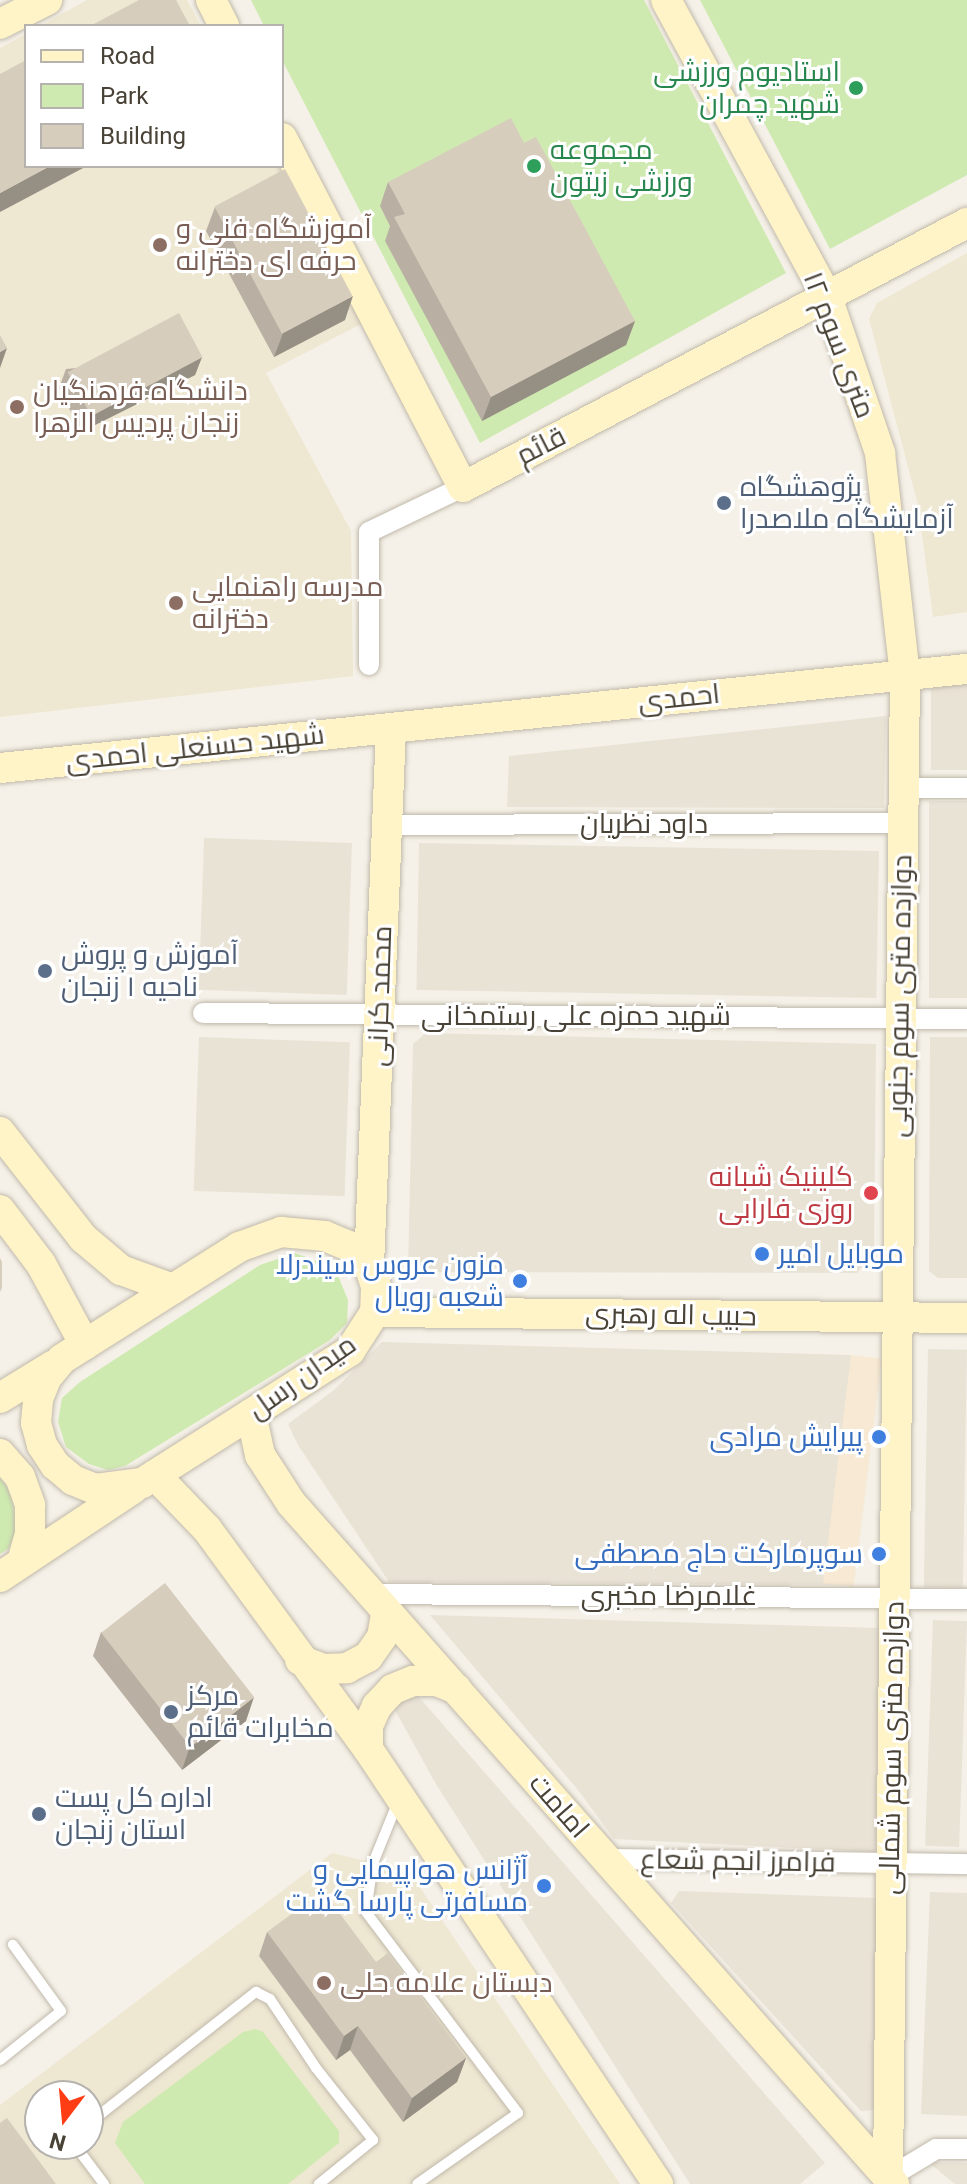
<!DOCTYPE html>
<meta charset="utf-8">
<style>
body{margin:0}
#map{position:relative;width:967px;height:2184px;overflow:hidden;background:#f5f1e8;font-family:Roboto,Cairo,sans-serif}
div>[style]{position:absolute}
.residential>*{inset:0;background:#e9e3d6;transform-origin:0 0}
.commercial>*{inset:0;background:#f7e9d3;transform-origin:0 0}
.education>*{inset:0;background:#eee7d2}
.green>*{inset:0;background:#cfeab0}
.roads{filter:drop-shadow(0 0 2px #c1b9ab) drop-shadow(0 0 2px #c1b9ab)}
.lane>*{height:10px;margin:-5px;padding:0 5px;transform-origin:5px;border-radius:5px;background:#fff}
.street>*{height:20px;margin:-10px;padding:0 10px;transform-origin:10px;border-radius:10px;background:#fff}
.secondary>*{height:30px;margin:-15px;padding:0 15px;transform-origin:15px;border-radius:15px;background:#fff3c8}
.wall>*{inset:0;background:#b9b0a3}
.shaded-wall>*{inset:0;background:#969084}
.building>*{inset:0;background:#d7cdbd;transform-origin:0 0}
.dots>*{width:22px;height:22px;translate:-50% -50%;box-sizing:border-box;border:4px solid #fff;border-radius:50%}
span{translate:-50% -50%;white-space:nowrap;text-align:center;line-height:1.15;-webkit-text-stroke:6px #fff;paint-order:stroke}
.leisure-label{font-size:28px;color:#27864d}
.right{translate:-100% -50%;text-align:right}
.left{translate:0 -50%;text-align:left}
.education-label{font-size:28px;color:#785e54}
.street-label{font-size:28px;color:#494237}
.service-label{font-size:28px;color:#4e5e75}
.health-label{font-size:28px;color:#be3a42}
.shop-label{font-size:28px;color:#366cbe}
.legend{position:absolute;left:24px;top:24px;width:260px;height:144px;box-sizing:border-box;background:#fff;border:2px solid #b6b3af;margin:0;padding:10px 14px;list-style:none;font-size:24px;color:#494237}
.legend li{display:flex;align-items:center;gap:16px;height:40px}
.legend b{width:40px;border:2px solid #b6b3af}
.north{position:absolute;left:24px;top:2080px;width:80px;height:80px;box-sizing:border-box;background:#fff;border:2px solid #b6b3af;border-radius:50%;rotate:196deg;font-size:22px;font-weight:700;line-height:32px;text-align:center;color:#494237}
.north::after{content:'';display:block;margin:auto;width:28px;height:36px;background:#ff3d15;clip-path:polygon(50% 0,100% 100%,50% 72%,0 100%)}
</style>
<div id="map">
<div class="residential">
<div style="left:967px;top:683px;width:87px;height:36px;rotate:90deg"></div>
<div style="clip-path:polygon(886px 716px,884px 808px,507px 807px,509px 756px)"></div>
<div style="left:929px;top:801px;width:38px;height:197px"></div>
<div style="left:352px;top:843px;width:152px;height:148px;rotate:92deg"></div>
<div style="left:419px;top:843px;width:460px;height:147px;rotate:1deg"></div>
<div style="clip-path:polygon(426px 1033px,876px 1044px,874px 1252px,857px 1273px,408px 1272px,413px 1044px)"></div>
<div style="left:199px;top:1037px;width:151px;height:154px;rotate:2deg"></div>
<div style="clip-path:polygon(930px 1037px,967px 1037px,967px 1278px,938px 1278px,929px 1271px)"></div>
<div style="clip-path:polygon(382px 1342px,851px 1355px,854px 1585px,389px 1582px,298px 1445px,288px 1424px,334px 1390px)"></div>
<div style="left:928px;top:1349px;width:39px;height:238px;rotate:1deg"></div>
<div style="clip-path:polygon(430px 1615px,880px 1628px,876px 1852px,614px 1839px,578px 1790px)"></div>
<div style="left:933px;top:1620px;width:34px;height:226px;rotate:2deg"></div>
<div style="clip-path:polygon(418px 1696px,825px 2163px,800px 2184px,690px 2184px,436px 1784px,391px 1703px)"></div>
<div style="clip-path:polygon(679px 1891px,876px 1898px,876px 2110px,861px 2111px,671px 1903px)"></div>
<div style="clip-path:polygon(930px 1892px,967px 1893px,967px 2116px,921px 2114px)"></div>
<div style="clip-path:polygon(928px 2162px,967px 2163px,967px 2184px,955px 2184px)"></div>
</div>
<div class="commercial">
<div style="left:851px;top:1355px;width:31px;height:230px;rotate:7deg"></div>
</div>
<div class="education">
<div style="clip-path:polygon(87px 0,187px 0,201px 26px,40px 26px)"></div>
<div style="clip-path:polygon(26px 34px,26px 166px,277px 166px,363px 323px,266px 373px,351px 531px,353px 676px,0 717px,0 48px)"></div>
<div style="clip-path:polygon(967px 253px,967px 612px,933px 617px,918px 505px,869px 319px,877px 303px)"></div>
<div style="clip-path:polygon(evenodd,332px 1853px,409px 1871px,620px 2184px,0 2184px,0 2105px,332px 1853px,40px 2096px,88px 2096px,88px 2144px,40px 2144px,40px 2096px)"></div>
</div>
<div class="green">
<div style="clip-path:polygon(251px 0,644px 0,786px 273px,480px 443px,282px 60px,282px 26px,264px 26px)"></div>
<div style="clip-path:polygon(700px 0,967px 0,967px 175px,830px 249px)"></div>
<div style="clip-path:polygon(295px 1253px,316px 1261px,339px 1278px,348px 1300px,347px 1323px,330px 1340px,125px 1466px,108px 1470px,89px 1464px,66px 1447px,58px 1422px,62px 1398px,80px 1382px,260px 1265px)"></div>
<div style="clip-path:polygon(0 1478px,11px 1492px,17px 1532px,8px 1549px,0 1554px)"></div>
<div style="clip-path:polygon(255px 2029px,263px 2032px,339px 2131px,339px 2143px,288px 2184px,145px 2184px,115px 2143px,123px 2122px,243px 2032px)"></div>
</div>
<div class="roads">
<div class="lane">
<div style="left:397px;top:1804px;width:64px;rotate:112.1deg"></div>
<div style="left:373px;top:1863px;width:49px;rotate:98.1deg"></div>
<div style="left:366px;top:1912px;width:252px;rotate:52.9deg"></div>
<div style="left:518px;top:2113px;width:123px;rotate:144.9deg"></div>
<div style="left:0;top:2060px;width:78px;rotate:-38.8deg"></div>
<div style="left:61px;top:2011px;width:82px;rotate:-126deg"></div>
<div style="left:88px;top:2124px;width:214px;rotate:-38.2deg"></div>
<div style="left:256px;top:1992px;width:16px;rotate:27deg"></div>
<div style="left:270px;top:1999px;width:83px;rotate:56.3deg"></div>
<div style="left:316px;top:2068px;width:92px;rotate:51.6deg"></div>
<div style="left:373px;top:2140px;width:70px;rotate:140.8deg"></div>
<div style="left:74px;top:2144px;width:50px;rotate:53.1deg"></div>
</div>
<div class="street">
<div style="left:369px;top:665px;width:133px;rotate:-90deg"></div>
<div style="left:369px;top:532px;width:104px;rotate:-25.6deg"></div>
<div style="left:903px;top:788px;width:64px"></div>
<div style="left:386px;top:825px;width:516px;rotate:-0.22deg"></div>
<div style="left:203px;top:1013px;width:764px;rotate:0.45deg"></div>
<div style="left:371px;top:1594px;width:596px;rotate:0.48deg"></div>
<div style="left:605px;top:1859px;width:362px;rotate:0.8deg"></div>
<div style="left:888px;top:2178px;width:56px;rotate:-31.1deg"></div>
<div style="left:936px;top:2149px;width:31px"></div>
</div>
<div class="secondary">
<div style="left:211px;top:0;width:29px;rotate:63deg"></div>
<div style="left:666px;top:0;width:338px;rotate:61.5deg"></div>
<div style="left:827px;top:297px;width:165px;rotate:71.2deg"></div>
<div style="left:880px;top:453px;width:223px;rotate:83.6deg"></div>
<div style="left:905px;top:675px;width:1503px;rotate:90.65deg"></div>
<div style="left:0;top:24px;width:53px;rotate:-27.1deg"></div>
<div style="left:282px;top:138px;width:393px;rotate:62.6deg"></div>
<div style="left:463px;top:487px;width:569px;rotate:-27.65deg"></div>
<div style="left:0;top:768px;width:972px;rotate:-5.85deg"></div>
<div style="left:0;top:1132px;width:135px;rotate:51.9deg"></div>
<div style="left:83px;top:1238px;width:50px;rotate:40.1deg"></div>
<div style="left:121px;top:1270px;width:55px;rotate:20.1deg"></div>
<div style="left:0;top:1210px;width:68px;rotate:52.8deg"></div>
<div style="left:41px;top:1264px;width:92px;rotate:61.5deg"></div>
<div style="left:281px;top:1232px;width:44px;rotate:5.2deg"></div>
<div style="left:325px;top:1236px;width:26px;rotate:23deg"></div>
<div style="left:349px;top:1246px;width:28px;rotate:44deg"></div>
<div style="left:369px;top:1265px;width:23px;rotate:72deg"></div>
<div style="left:376px;top:1287px;width:25px;rotate:92deg"></div>
<div style="left:375px;top:1312px;width:46px;rotate:122.7deg"></div>
<div style="left:350px;top:1351px;width:246px;rotate:147.6deg"></div>
<div style="left:142px;top:1483px;width:47px;rotate:172.7deg"></div>
<div style="left:95px;top:1489px;width:24px;rotate:-158deg"></div>
<div style="left:73px;top:1480px;width:23px;rotate:-140deg"></div>
<div style="left:55px;top:1465px;width:24px;rotate:-123deg"></div>
<div style="left:42px;top:1445px;width:23px;rotate:-105deg"></div>
<div style="left:36px;top:1423px;width:24px;rotate:-85deg"></div>
<div style="left:38px;top:1399px;width:24px;rotate:-68deg"></div>
<div style="left:47px;top:1377px;width:23px;rotate:-50deg"></div>
<div style="left:62px;top:1359px;width:209px;rotate:-32.3deg"></div>
<div style="left:239px;top:1247px;width:45px;rotate:-19.7deg"></div>
<div style="left:369px;top:1265px;width:537px;rotate:-87.65deg"></div>
<div style="left:375px;top:1312px;width:592px;rotate:0.58deg"></div>
<div style="left:0;top:1398px;width:63px;rotate:-31.4deg"></div>
<div style="left:251px;top:1414px;width:42px;rotate:77.6deg"></div>
<div style="left:260px;top:1455px;width:57px;rotate:57.1deg"></div>
<div style="left:291px;top:1503px;width:910px;rotate:48.48deg"></div>
<div style="left:0;top:1454px;width:30px;rotate:49deg"></div>
<div style="left:20px;top:1477px;width:30px;rotate:70deg"></div>
<div style="left:30px;top:1505px;width:29px;rotate:90deg"></div>
<div style="left:30px;top:1534px;width:29px;rotate:106deg"></div>
<div style="left:155px;top:1475px;width:75px;rotate:46.1deg"></div>
<div style="left:207px;top:1529px;width:273px;rotate:53.8deg"></div>
<div style="left:368px;top:1749px;width:523px;rotate:56.31deg"></div>
<div style="left:0;top:1577px;width:161px;rotate:-33.6deg"></div>
<div style="left:300px;top:1660px;width:25px;rotate:21deg"></div>
<div style="left:323px;top:1669px;width:24px;rotate:-2deg"></div>
<div style="left:347px;top:1668px;width:24px;rotate:-28deg"></div>
<div style="left:368px;top:1657px;width:24px;rotate:-55deg"></div>
<div style="left:382px;top:1637px;width:23px;rotate:-80deg"></div>
<div style="left:368px;top:1749px;width:23px;rotate:-90deg"></div>
<div style="left:368px;top:1726px;width:22px;rotate:-66deg"></div>
<div style="left:377px;top:1706px;width:23px;rotate:-47deg"></div>
<div style="left:393px;top:1689px;width:22px;rotate:-22deg"></div>
<div style="left:413px;top:1681px;width:23px"></div>
<div style="left:436px;top:1681px;width:22px;rotate:21deg"></div>
</div>
</div>
<div class="wall">
<div style="clip-path:polygon(388px 182px,635px 321px,626px 345px,482px 421px,385px 241px,390px 226px,380px 206px)"></div>
<div style="clip-path:polygon(215px 207px,345px 320px,274px 357px,206px 231px)"></div>
<div style="clip-path:polygon(202px 357px,195px 375px,81px 432px,59px 388px,66px 369px)"></div>
<div style="clip-path:polygon(101px 1632px,246px 1721px,182px 1770px,93px 1656px)"></div>
<div style="clip-path:polygon(267px 1932px,376px 1962px,466px 2058px,457px 2082px,403px 2122px,350px 2050px,336px 2060px,259px 1956px)"></div>
</div>
<div class="shaded-wall">
<div style="clip-path:polygon(50px 166px,87px 166px,0 212px,0 193px)"></div>
<div style="clip-path:polygon(353px 296px,345px 320px,274px 357px,283px 333px)"></div>
<div style="clip-path:polygon(635px 321px,626px 345px,482px 421px,491px 397px)"></div>
<div style="clip-path:polygon(7px 348px,0 368px,0 352px)"></div>
<div style="clip-path:polygon(202px 357px,195px 375px,81px 432px,88px 414px)"></div>
<div style="clip-path:polygon(254px 1697px,246px 1721px,182px 1770px,190px 1746px)"></div>
<div style="clip-path:polygon(358px 2026px,350px 2050px,336px 2060px,344px 2036px)"></div>
<div style="clip-path:polygon(466px 2058px,457px 2082px,403px 2122px,412px 2098px)"></div>
</div>
<div class="building">
<div style="clip-path:polygon(139px 0,176px 0,190px 26px,90px 26px)"></div>
<div style="clip-path:polygon(26px 60px,26px 166px,50px 166px,0 193px,0 74px)"></div>
<div style="clip-path:polygon(511px 118px,524px 143px,536px 137px,635px 321px,491px 397px,394px 217px,405px 214px,388px 182px)"></div>
<div style="left:285px;top:169px;width:144px;height:80px;rotate:62deg"></div>
<div style="left:179px;top:313px;width:50px;height:126px;rotate:62deg"></div>
<div style="clip-path:polygon(0 335px,7px 348px,0 352px)"></div>
<div style="clip-path:polygon(0 1258px,2px 1262px,2px 1288px,0 1292px)"></div>
<div style="left:165px;top:1583px;width:145px;height:81px;rotate:52deg"></div>
<div style="clip-path:polygon(323px 1891px,376px 1962px,388px 1953px,466px 2058px,412px 2098px,358px 2026px,344px 2036px,267px 1932px)"></div>
<div style="clip-path:polygon(7px 2118px,56px 2184px,0 2184px,0 2123px)"></div>
</div>
<div class="dots">
<div style="left:856px;top:88px;background:#2e9e5b"></div>
<div style="left:534px;top:166px;background:#2e9e5b"></div>
<div style="left:160px;top:245px;background:#8d6e63"></div>
<div style="left:17px;top:407px;background:#8d6e63"></div>
<div style="left:724px;top:503px;background:#5c6f8a"></div>
<div style="left:176px;top:603px;background:#8d6e63"></div>
<div style="left:45px;top:971px;background:#5c6f8a"></div>
<div style="left:871px;top:1193px;background:#e0444e"></div>
<div style="left:762px;top:1254px;background:#3f7fe0"></div>
<div style="left:520px;top:1281px;background:#3f7fe0"></div>
<div style="left:879px;top:1437px;background:#3f7fe0"></div>
<div style="left:879px;top:1554px;background:#3f7fe0"></div>
<div style="left:171px;top:1712px;background:#5c6f8a"></div>
<div style="left:39px;top:1814px;background:#5c6f8a"></div>
<div style="left:544px;top:1886px;background:#3f7fe0"></div>
<div style="left:324px;top:1983px;background:#8d6e63"></div>
</div>
<div class="leisure-label">
<span class="right" style="left:840px;top:88px">استادیوم ورزشی<br>شهید چمران</span>
<span class="left" style="left:550px;top:166px">مجموعه<br>ورزشی زیتون</span>
</div>
<div class="education-label">
<span class="left" style="left:176px;top:245px">آموزشگاه فنی و<br>حرفه ای دخترانه</span>
<span class="left" style="left:33px;top:407px">دانشگاه فرهنگیان<br>زنجان پردیس الزهرا</span>
<span class="left" style="left:192px;top:603px">مدرسه راهنمایی<br>دخترانه</span>
<span class="left" style="left:340px;top:1983px">دبستان علامه حلی</span>
</div>
<div class="street-label">
<span style="left:839px;top:345px;rotate:69deg">۱۲ متری سوم</span>
<span style="left:541px;top:446px;rotate:-27deg">قائم</span>
<span style="left:679px;top:698px;rotate:-6deg">احمدی</span>
<span style="left:195px;top:748px;rotate:-6deg">شهید حسنعلی احمدی</span>
<span style="left:644px;top:824px">داود نظریان</span>
<span style="left:380px;top:996px;rotate:-88deg">محمد کرانی</span>
<span style="left:900px;top:996px;rotate:-89deg">دوازده متری سوم جنوبی</span>
<span style="left:576px;top:1016px">شهید حمزه علی رستمخانی</span>
<span style="left:671px;top:1315px;rotate:1deg">حبیب اله رهبری</span>
<span style="left:302px;top:1377px;rotate:-35deg">میدان رسل</span>
<span style="left:669px;top:1596px">غلامرضا مخبری</span>
<span style="left:892px;top:1748px;rotate:-89deg">دوازده متری سوم شمالی</span>
<span style="left:559px;top:1806px;rotate:49deg">امامت</span>
<span style="left:738px;top:1861px;rotate:1deg">فرامرز انجم شعاع</span>
</div>
<div class="service-label">
<span class="left" style="left:740px;top:503px">پژوهشگاه<br>آزمایشگاه ملاصدرا</span>
<span class="left" style="left:61px;top:971px">آموزش و پروش<br>ناحیه ۱ زنجان</span>
<span class="left" style="left:187px;top:1712px">مرکز<br>مخابرات قائم</span>
<span class="left" style="left:55px;top:1814px">اداره کل پست<br>استان زنجان</span>
</div>
<div class="health-label">
<span class="right" style="left:853px;top:1193px">کلینیک شبانه<br>روزی فارابی</span>
</div>
<div class="shop-label">
<span class="left" style="left:778px;top:1254px">موبایل امیر</span>
<span class="right" style="left:504px;top:1281px">مزون عروس سیندرلا<br>شعبه رویال</span>
<span class="right" style="left:863px;top:1437px">پیرایش مرادی</span>
<span class="right" style="left:863px;top:1554px">سوپرمارکت حاج مصطفی</span>
<span class="right" style="left:528px;top:1886px">آژانس هواپیمایی و<br>مسافرتی پارسا گشت</span>
</div>
<ul class="legend">
<li><b style="height:10px;background:#fff3c8"></b>Road</li>
<li><b style="height:22px;background:#cfeab0"></b>Park</li>
<li><b style="height:22px;background:#d7cdbd"></b>Building</li>
</ul>
<div class="north">N</div>
</div>
